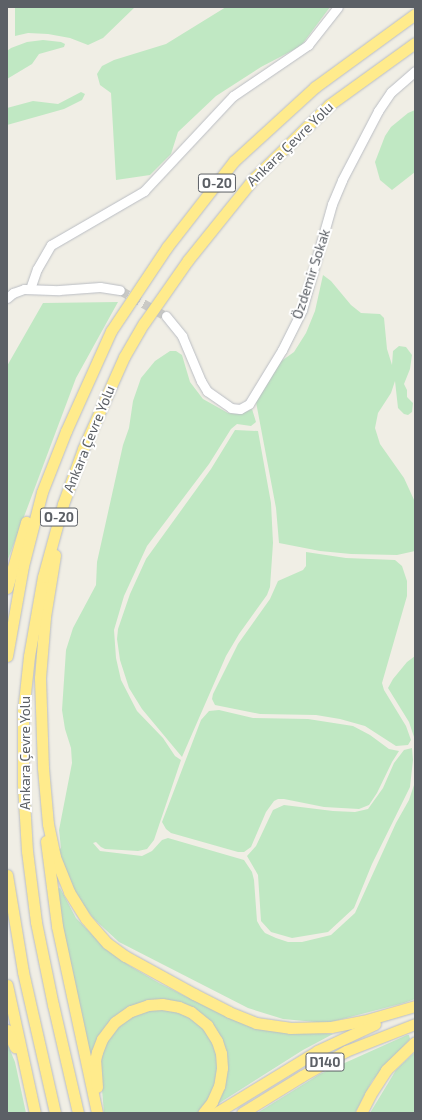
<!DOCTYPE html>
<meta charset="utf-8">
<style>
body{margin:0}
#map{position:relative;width:422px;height:1120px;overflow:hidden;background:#f0eee5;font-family:"Exo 2",sans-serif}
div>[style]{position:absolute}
.green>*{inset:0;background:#c0e8c3}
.secondary-tunnel>*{height:9px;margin-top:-4.5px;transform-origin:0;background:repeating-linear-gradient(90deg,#cbcac5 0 9px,transparent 0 13.5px)}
.roads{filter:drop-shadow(0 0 1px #babdc3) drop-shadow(0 0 1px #babdc3)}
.secondary>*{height:9px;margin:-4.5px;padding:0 4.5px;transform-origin:4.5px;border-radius:4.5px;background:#fff}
.highway>*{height:11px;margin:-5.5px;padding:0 5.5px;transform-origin:5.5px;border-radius:5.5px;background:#ffeb8c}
span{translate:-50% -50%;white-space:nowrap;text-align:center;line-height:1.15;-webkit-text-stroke:4px #fff;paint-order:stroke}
.shield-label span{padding:1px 3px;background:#fff;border:1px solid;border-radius:3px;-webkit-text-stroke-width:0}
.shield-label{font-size:13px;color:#5c6066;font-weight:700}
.street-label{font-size:14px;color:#5c6066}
.frame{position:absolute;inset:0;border:8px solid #5c6066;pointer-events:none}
</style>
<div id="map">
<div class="green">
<div style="clip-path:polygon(15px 7px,135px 7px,103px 38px,88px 45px,70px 38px,48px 34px,28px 33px,15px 36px)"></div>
<div style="clip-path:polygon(226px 7px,330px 7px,301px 46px,261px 67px,216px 96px,178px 132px,171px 154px,150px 175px,116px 180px,111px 93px,100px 85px,97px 74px,102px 66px,114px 60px,166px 44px)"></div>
<div style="clip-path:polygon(43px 40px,61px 42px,65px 44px,64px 47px,39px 54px,32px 64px,7px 79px,7px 51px,11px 48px,27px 42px)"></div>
<div style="clip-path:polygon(81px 92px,85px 94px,82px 100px,64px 109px,7px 125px,7px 108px,33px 101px,58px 104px)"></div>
<div style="clip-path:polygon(415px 110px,415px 172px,392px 190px,380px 180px,375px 162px,385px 136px,391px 127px,408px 113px)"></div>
<div style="clip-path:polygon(323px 275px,331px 281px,351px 305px,361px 313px,380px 314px,384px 318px,387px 349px,392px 365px,393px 351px,399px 346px,406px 347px,412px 355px,410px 369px,404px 384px,407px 390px,407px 397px,413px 403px,412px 412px,408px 415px,404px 414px,398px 408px,395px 381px,391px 393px,378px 413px,375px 428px,380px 444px,404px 478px,415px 502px,415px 551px,397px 555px,351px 554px,320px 551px,279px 543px,276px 508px,256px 402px,280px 362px,294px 352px,306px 333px,315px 311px)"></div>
<div style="clip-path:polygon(118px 302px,76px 378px,7px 562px,7px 366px,43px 303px)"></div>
<div style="clip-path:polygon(170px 351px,176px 351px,182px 355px,190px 382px,203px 399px,228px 413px,240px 414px,252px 409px,256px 422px,251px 426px,237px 424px,231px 429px,209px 464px,147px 546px,124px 596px,114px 630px,116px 658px,121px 680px,137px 711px,163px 738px,175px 756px,181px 760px,154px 840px,147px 849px,138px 851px,105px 849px,101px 847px,96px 842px,93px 843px,100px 851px,142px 856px,152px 851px,162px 840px,168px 838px,244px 860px,252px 872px,254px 880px,257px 921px,261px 928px,265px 933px,276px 938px,288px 942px,302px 942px,331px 935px,355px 913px,396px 823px,409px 800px,415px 782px,415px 999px,404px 1003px,327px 1023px,283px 1019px,248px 1008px,119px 942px,94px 919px,83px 905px,74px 891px,57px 851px,61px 848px,59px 830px,72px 763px,71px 748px,65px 729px,62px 710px,66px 650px,73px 628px,96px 585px,97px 562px,123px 445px,129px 428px,133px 401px,141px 378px,155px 361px)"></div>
<div style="clip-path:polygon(235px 430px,258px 431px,271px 503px,273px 543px,270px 587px,267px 595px,239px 634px,226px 656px,182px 757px,142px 709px,129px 688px,120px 660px,117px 639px,118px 629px,130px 594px,146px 559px,211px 469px)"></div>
<div style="clip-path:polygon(306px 552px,346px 558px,395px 560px,402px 566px,407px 581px,407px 596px,382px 683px,384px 690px,406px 726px,411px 740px,408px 745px,396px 746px,365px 726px,340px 719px,316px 715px,260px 714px,215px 705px,212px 699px,213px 694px,238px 644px,270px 599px,278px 581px,303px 570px,306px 566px)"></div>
<div style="clip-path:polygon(415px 656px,415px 740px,409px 722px,388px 688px,393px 679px,407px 662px)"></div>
<div style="clip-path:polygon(219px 710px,253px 718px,308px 719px,353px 726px,370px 735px,389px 749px,399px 751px,392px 762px,377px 793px,369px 805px,359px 809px,324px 807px,284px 799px,278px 799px,274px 801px,266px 812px,251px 847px,244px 852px,238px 852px,171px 833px,166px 829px,162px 822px,201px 720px,209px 711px)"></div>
<div style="clip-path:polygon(412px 748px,413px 760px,410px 787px,372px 864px,354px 908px,328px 932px,292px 938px,271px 932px,261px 921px,258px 875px,247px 856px,256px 846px,273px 810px,284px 805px,333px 811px,355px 812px,368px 809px,383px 788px,394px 763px,404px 750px)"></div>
<div style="clip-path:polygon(60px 888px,76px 918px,105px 948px,130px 966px,159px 983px,187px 997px,262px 1028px,333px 1034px,303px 1050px,210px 1109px,225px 1062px,198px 1012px,131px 1006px,88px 1062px,54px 890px)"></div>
<div style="clip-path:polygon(153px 1009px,173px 1010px,198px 1021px,217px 1047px,219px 1083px,199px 1113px,104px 1113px,100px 1065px,106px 1042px,119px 1025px,131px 1017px)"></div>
<div style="clip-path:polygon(407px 1035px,409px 1035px,410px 1039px,372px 1081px,355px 1113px,257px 1113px,320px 1074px)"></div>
<div style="clip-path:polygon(7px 1043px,15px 1062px,26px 1113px,7px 1113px)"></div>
<div style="clip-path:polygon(415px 1052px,415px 1113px,370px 1113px,396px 1070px)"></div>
</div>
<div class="secondary-tunnel">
<div style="left:120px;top:290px;width:53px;rotate:29.5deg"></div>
</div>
<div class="roads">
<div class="secondary">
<div style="left:30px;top:289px;width:21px;rotate:-71deg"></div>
<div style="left:37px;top:269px;width:28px;rotate:-60deg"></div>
<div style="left:51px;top:245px;width:108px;rotate:-30.1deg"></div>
<div style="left:144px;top:191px;width:130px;rotate:-46.9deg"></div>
<div style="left:233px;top:96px;width:91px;rotate:-34.2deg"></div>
<div style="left:308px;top:45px;width:48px;rotate:-51.7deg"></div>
<div style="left:7px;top:298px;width:8px;rotate:-40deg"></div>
<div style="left:13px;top:293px;width:12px;rotate:-20deg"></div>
<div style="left:24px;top:289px;width:35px;rotate:2deg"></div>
<div style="left:59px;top:290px;width:41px;rotate:-4.2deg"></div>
<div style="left:100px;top:287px;width:20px;rotate:9deg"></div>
<div style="left:166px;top:316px;width:26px;rotate:51deg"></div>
<div style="left:182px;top:336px;width:49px;rotate:67.1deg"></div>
<div style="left:201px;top:381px;width:12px;rotate:59deg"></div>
<div style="left:207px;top:391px;width:29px;rotate:35deg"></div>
<div style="left:231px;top:408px;width:9px;rotate:6deg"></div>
<div style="left:240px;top:409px;width:10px;rotate:-29deg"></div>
<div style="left:249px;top:404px;width:63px;rotate:-58.6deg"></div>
<div style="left:282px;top:350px;width:45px;rotate:-63.4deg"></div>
<div style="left:302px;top:310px;width:110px;rotate:-74.2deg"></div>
<div style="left:332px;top:204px;width:26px;rotate:-67deg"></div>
<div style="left:342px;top:180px;width:78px;rotate:-62.4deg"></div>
<div style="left:378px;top:111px;width:23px;rotate:-56deg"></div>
<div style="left:391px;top:92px;width:32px;rotate:-41deg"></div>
</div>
<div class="highway">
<div style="left:55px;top:555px;width:63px;rotate:99.2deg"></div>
<div style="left:45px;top:617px;width:61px;rotate:94.7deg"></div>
<div style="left:40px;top:678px;width:90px;rotate:88.1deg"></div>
<div style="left:43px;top:768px;width:56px;rotate:84.9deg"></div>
<div style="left:48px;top:824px;width:34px;rotate:78deg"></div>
<div style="left:55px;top:857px;width:38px;rotate:68deg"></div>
<div style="left:69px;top:892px;width:32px;rotate:58deg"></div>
<div style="left:86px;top:919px;width:32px;rotate:49deg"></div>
<div style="left:107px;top:943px;width:22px;rotate:36deg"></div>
<div style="left:125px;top:956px;width:79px;rotate:28.8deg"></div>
<div style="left:194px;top:994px;width:39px;rotate:27deg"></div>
<div style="left:229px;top:1012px;width:29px;rotate:22deg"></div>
<div style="left:256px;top:1023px;width:34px;rotate:8deg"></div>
<div style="left:290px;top:1028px;width:41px;rotate:-1.4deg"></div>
<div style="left:331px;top:1027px;width:33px;rotate:-11deg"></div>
<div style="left:363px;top:1021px;width:54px;rotate:-16.1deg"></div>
<div style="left:7px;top:588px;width:69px;rotate:-73.9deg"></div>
<div style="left:7px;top:656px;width:91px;rotate:-79.9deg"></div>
<div style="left:23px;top:566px;width:76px;rotate:-75.6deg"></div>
<div style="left:42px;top:492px;width:66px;rotate:-68.5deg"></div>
<div style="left:66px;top:431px;width:110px;rotate:-65.8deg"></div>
<div style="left:111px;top:331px;width:101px;rotate:-56.3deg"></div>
<div style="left:167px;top:247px;width:109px;rotate:-52.1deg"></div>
<div style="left:234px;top:161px;width:110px;rotate:-42.4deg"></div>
<div style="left:315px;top:87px;width:124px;rotate:-36.1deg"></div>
<div style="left:46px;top:841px;width:86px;rotate:82.6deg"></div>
<div style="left:57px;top:926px;width:191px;rotate:77.9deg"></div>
<div style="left:7px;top:875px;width:98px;rotate:80.6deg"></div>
<div style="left:23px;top:972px;width:145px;rotate:77.2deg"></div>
<div style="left:7px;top:985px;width:131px;rotate:77.7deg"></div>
<div style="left:7px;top:1030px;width:19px;rotate:65deg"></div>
<div style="left:97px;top:1087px;width:27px;rotate:-94deg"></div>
<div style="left:95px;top:1060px;width:8px;rotate:-76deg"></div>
<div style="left:97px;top:1052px;width:14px;rotate:-69deg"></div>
<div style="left:102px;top:1039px;width:21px;rotate:-53deg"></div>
<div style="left:115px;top:1022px;width:19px;rotate:-35deg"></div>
<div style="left:131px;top:1011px;width:18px;rotate:-19deg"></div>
<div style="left:148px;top:1005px;width:14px;rotate:-4deg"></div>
<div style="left:162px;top:1004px;width:17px;rotate:10deg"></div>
<div style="left:179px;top:1007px;width:13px;rotate:23deg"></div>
<div style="left:191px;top:1012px;width:21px;rotate:39deg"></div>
<div style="left:207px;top:1025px;width:19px;rotate:58deg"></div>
<div style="left:217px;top:1041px;width:13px;rotate:72deg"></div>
<div style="left:221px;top:1053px;width:15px;rotate:86deg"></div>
<div style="left:222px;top:1068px;width:18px;rotate:99deg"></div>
<div style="left:219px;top:1086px;width:17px;rotate:114deg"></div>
<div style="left:212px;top:1102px;width:14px;rotate:129deg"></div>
<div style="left:78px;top:1113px;width:111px;rotate:-103deg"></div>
<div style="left:53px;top:1005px;width:85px;rotate:-101.6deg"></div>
<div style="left:36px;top:922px;width:72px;rotate:-97.2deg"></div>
<div style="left:27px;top:851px;width:67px;rotate:-93.4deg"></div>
<div style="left:23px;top:784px;width:72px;rotate:-90deg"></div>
<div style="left:23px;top:712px;width:56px;rotate:-83.9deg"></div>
<div style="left:29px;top:656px;width:80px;rotate:-80deg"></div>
<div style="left:43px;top:577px;width:76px;rotate:-74.7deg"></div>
<div style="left:63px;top:504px;width:59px;rotate:-70deg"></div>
<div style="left:83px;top:449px;width:101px;rotate:-66deg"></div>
<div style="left:124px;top:357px;width:39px;rotate:-60deg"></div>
<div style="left:144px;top:323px;width:77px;rotate:-55.1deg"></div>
<div style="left:188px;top:260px;width:105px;rotate:-51.2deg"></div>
<div style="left:254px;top:178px;width:105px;rotate:-44.2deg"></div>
<div style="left:329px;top:105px;width:106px;rotate:-35.8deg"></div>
<div style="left:216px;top:1113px;width:119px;rotate:-31.5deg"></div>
<div style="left:317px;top:1051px;width:64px;rotate:-25deg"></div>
<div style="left:242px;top:1113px;width:70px;rotate:-31.7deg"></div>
<div style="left:302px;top:1076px;width:51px;rotate:-29.6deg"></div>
<div style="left:346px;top:1051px;width:74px;rotate:-21.4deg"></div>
<div style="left:361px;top:1113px;width:20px;rotate:-63deg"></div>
<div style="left:370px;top:1095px;width:30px;rotate:-57deg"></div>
<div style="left:386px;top:1070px;width:40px;rotate:-44deg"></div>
</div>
</div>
<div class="shield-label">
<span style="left:217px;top:183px">O-20</span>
<span style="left:59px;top:517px">O-20</span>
<span style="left:325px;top:1062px">D140</span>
</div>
<div class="street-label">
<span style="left:290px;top:144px;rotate:-44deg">Ankara Çevre Yolu</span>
<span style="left:311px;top:274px;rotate:-72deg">Özdemir Sokak</span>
<span style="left:89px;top:439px;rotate:-68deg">Ankara Çevre Yolu</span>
<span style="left:25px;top:753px;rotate:-90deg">Ankara Çevre Yolu</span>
</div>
<div class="frame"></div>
</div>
